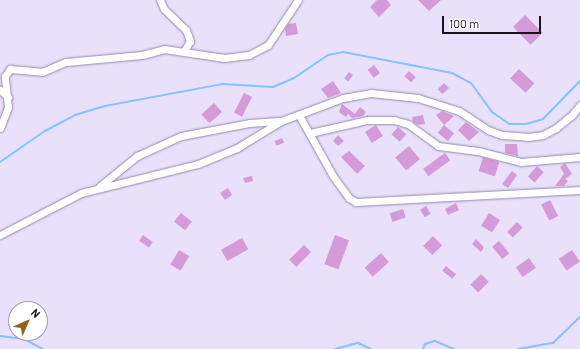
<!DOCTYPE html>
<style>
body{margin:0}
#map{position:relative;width:580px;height:349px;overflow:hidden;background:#e9e0fc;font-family:Barlow,sans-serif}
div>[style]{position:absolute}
.stream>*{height:2px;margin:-1px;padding:0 1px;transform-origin:1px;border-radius:1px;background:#86c2fe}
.building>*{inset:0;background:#d59bd8;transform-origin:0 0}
.roads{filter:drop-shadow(0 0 1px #948aaa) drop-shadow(0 0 1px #948aaa)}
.street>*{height:7px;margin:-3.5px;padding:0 3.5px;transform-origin:3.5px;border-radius:3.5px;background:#fff}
span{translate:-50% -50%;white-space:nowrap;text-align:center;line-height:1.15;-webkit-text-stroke:4px #fff;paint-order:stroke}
.north{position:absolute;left:8px;top:301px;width:40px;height:40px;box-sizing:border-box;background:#fff;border:1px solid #a2a1a5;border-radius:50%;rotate:45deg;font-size:11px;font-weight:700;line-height:16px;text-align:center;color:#17131f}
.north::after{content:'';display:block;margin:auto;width:14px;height:18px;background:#99601d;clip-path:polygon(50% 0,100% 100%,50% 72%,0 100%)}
.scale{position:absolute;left:442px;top:16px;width:99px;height:18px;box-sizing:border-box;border:2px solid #17131f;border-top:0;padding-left:5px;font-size:12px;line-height:14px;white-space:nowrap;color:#17131f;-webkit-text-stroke:3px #fff;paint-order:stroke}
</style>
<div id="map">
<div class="stream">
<div style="left:0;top:162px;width:55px;rotate:-34.6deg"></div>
<div style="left:45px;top:131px;width:34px;rotate:-28deg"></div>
<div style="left:75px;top:115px;width:31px;rotate:-17deg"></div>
<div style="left:105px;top:106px;width:119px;rotate:-10.6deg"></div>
<div style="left:222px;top:84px;width:51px;rotate:3.4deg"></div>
<div style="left:273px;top:87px;width:23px;rotate:-23deg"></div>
<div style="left:294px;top:78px;width:41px;rotate:-34.1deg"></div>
<div style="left:328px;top:55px;width:15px;rotate:-11deg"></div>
<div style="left:343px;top:52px;width:111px;rotate:10.9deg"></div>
<div style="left:452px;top:73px;width:21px;rotate:28deg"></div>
<div style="left:471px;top:83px;width:36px;rotate:54deg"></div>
<div style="left:492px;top:112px;width:21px;rotate:35deg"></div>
<div style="left:509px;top:124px;width:17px"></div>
<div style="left:526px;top:124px;width:18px;rotate:-16deg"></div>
<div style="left:543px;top:119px;width:53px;rotate:-45.8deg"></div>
<div style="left:0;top:336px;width:24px;rotate:7deg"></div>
<div style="left:24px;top:339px;width:21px;rotate:28deg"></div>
<div style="left:335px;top:349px;width:24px;rotate:-15deg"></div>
<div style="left:358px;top:343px;width:14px;rotate:25deg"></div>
<div style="left:423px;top:349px;width:5px;rotate:-68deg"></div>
<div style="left:425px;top:344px;width:10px;rotate:-17deg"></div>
<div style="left:435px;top:341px;width:21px;rotate:23deg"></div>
<div style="left:518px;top:349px;width:36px;rotate:-10deg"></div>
<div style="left:553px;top:343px;width:37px;rotate:-44deg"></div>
</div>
<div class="building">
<div style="clip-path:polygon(377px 0,387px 0,391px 5px,379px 17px,370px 7px)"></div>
<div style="clip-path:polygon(418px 0,441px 0,429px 11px)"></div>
<div style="left:525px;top:15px;width:25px;height:17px;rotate:45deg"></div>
<div style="clip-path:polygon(296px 23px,298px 34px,286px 36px,285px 29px,288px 24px)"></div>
<div style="left:374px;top:65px;width:10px;height:8px;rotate:53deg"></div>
<div style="left:519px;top:69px;width:21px;height:13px;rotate:43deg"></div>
<div style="left:409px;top:71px;width:9px;height:7px;rotate:41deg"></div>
<div style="left:349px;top:72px;width:5px;height:8px;rotate:37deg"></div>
<div style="clip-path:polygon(333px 81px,341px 93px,328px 98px,321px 89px)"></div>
<div style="left:444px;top:83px;width:7px;height:9px;rotate:45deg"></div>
<div style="left:244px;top:93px;width:9px;height:22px;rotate:27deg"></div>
<div style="left:214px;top:103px;width:12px;height:17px;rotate:48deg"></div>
<div style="clip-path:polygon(342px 104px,355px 114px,360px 107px,366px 112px,363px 116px,352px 118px,348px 114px,346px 117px,339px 112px)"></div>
<div style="clip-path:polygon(442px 111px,454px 116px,444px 125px,436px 115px)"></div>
<div style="clip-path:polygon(423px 115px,425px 124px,418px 125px,413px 122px,412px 117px)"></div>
<div style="clip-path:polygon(466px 122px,479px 132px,469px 141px,458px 130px)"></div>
<div style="left:376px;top:125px;width:13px;height:13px;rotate:58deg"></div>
<div style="left:444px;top:125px;width:13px;height:10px;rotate:39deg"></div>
<div style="left:398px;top:127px;width:11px;height:10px;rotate:41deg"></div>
<div style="clip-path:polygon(338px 135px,344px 141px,338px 146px,333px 141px)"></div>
<div style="left:282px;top:138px;width:5px;height:8px;rotate:68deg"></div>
<div style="clip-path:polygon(505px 144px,517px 144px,518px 156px,505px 153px)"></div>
<div style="left:409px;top:146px;width:17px;height:18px;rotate:50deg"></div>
<div style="clip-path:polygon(349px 151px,365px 166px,357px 174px,341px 157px)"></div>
<div style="left:445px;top:153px;width:9px;height:27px;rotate:54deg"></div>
<div style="left:483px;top:157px;width:17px;height:15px;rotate:17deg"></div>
<div style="clip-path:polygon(565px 163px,572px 174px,565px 179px,568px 181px,564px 186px,555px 186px,564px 174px,560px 167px)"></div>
<div style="left:537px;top:166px;width:9px;height:14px;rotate:41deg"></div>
<div style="clip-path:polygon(512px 171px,517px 175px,508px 188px,502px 184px)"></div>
<div style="clip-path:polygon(252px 176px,253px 181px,245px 183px,243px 178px)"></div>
<div style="clip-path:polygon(228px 188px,232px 195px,225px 200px,220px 193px)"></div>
<div style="left:550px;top:200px;width:18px;height:10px;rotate:63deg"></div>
<div style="clip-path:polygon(456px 203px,459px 210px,448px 215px,445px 209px)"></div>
<div style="left:426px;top:206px;width:9px;height:7px;rotate:58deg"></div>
<div style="left:403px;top:209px;width:9px;height:14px;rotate:72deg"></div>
<div style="left:181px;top:213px;width:14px;height:11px;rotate:39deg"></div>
<div style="left:489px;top:213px;width:13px;height:15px;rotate:32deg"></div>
<div style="left:517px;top:222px;width:8px;height:14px;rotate:45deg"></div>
<div style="left:143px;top:235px;width:12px;height:7px;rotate:35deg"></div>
<div style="left:335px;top:235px;width:15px;height:31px;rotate:20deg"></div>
<div style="left:433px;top:236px;width:13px;height:14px;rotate:45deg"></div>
<div style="left:242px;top:238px;width:13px;height:24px;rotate:61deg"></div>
<div style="clip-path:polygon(476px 239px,484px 247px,481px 252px,472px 244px)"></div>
<div style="left:499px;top:241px;width:16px;height:9px;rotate:50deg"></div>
<div style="left:304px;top:245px;width:10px;height:21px;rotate:45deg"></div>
<div style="left:179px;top:250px;width:12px;height:17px;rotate:31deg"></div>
<div style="left:572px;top:250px;width:14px;height:16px;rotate:56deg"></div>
<div style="left:381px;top:253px;width:12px;height:22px;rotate:48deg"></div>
<div style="left:529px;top:258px;width:12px;height:16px;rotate:55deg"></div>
<div style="left:446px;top:266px;width:13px;height:6px;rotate:39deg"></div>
<div style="left:481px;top:274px;width:11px;height:15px;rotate:45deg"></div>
</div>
<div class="roads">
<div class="street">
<div style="left:160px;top:0;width:10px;rotate:66deg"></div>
<div style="left:164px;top:9px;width:30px;rotate:44deg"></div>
<div style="left:186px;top:30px;width:12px;rotate:70deg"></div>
<div style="left:190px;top:41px;width:12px;rotate:121deg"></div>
<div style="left:0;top:90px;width:11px;rotate:41deg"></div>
<div style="left:299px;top:115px;width:70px;rotate:60.9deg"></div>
<div style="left:333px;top:176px;width:27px;rotate:54deg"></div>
<div style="left:349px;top:198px;width:8px;rotate:30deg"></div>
<div style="left:356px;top:202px;width:224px;rotate:-3.1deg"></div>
<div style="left:0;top:128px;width:22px;rotate:-69deg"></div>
<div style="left:8px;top:107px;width:31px;rotate:-96deg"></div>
<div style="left:5px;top:76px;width:9px;rotate:-54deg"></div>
<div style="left:10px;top:69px;width:32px;rotate:5deg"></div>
<div style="left:42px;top:72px;width:26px;rotate:-23deg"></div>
<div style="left:66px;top:62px;width:76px;rotate:-5.3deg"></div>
<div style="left:142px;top:55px;width:23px;rotate:-15deg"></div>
<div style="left:164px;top:49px;width:61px;rotate:8.5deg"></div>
<div style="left:224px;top:58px;width:25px;rotate:-7deg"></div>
<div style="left:249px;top:55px;width:21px;rotate:-28deg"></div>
<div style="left:268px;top:45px;width:54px;rotate:-56.3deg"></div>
<div style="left:310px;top:133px;width:58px;rotate:-12.8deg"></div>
<div style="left:367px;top:120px;width:27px"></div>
<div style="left:394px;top:120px;width:15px;rotate:16deg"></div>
<div style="left:408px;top:124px;width:37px;rotate:36deg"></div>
<div style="left:438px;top:146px;width:40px;rotate:7.1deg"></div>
<div style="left:478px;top:151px;width:44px;rotate:14.3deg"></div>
<div style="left:521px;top:162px;width:59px;rotate:-4.8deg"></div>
<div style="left:100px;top:186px;width:48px;rotate:-39deg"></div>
<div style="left:137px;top:156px;width:48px;rotate:-24.4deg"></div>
<div style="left:181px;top:136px;width:69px;rotate:-10.8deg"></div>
<div style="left:249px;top:123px;width:30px;rotate:-4deg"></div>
<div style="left:0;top:235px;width:91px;rotate:-27.4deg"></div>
<div style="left:81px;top:193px;width:121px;rotate:-13.9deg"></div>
<div style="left:198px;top:164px;width:42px;rotate:-22.3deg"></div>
<div style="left:237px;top:148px;width:52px;rotate:-31.5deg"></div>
<div style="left:281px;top:121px;width:66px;rotate:-20.4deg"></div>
<div style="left:343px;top:98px;width:28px;rotate:-10deg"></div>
<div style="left:371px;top:93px;width:47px;rotate:6.1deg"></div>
<div style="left:418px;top:98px;width:43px;rotate:17.6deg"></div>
<div style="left:459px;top:111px;width:35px;rotate:33deg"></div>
<div style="left:488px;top:130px;width:15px;rotate:20deg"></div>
<div style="left:502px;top:135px;width:26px;rotate:4deg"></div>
<div style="left:528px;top:137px;width:15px;rotate:-8deg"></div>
<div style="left:543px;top:135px;width:15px;rotate:-28deg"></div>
<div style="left:556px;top:128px;width:21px;rotate:-39deg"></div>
<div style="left:572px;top:115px;width:13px;rotate:-51deg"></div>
</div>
</div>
<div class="north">N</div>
<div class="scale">100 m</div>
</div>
